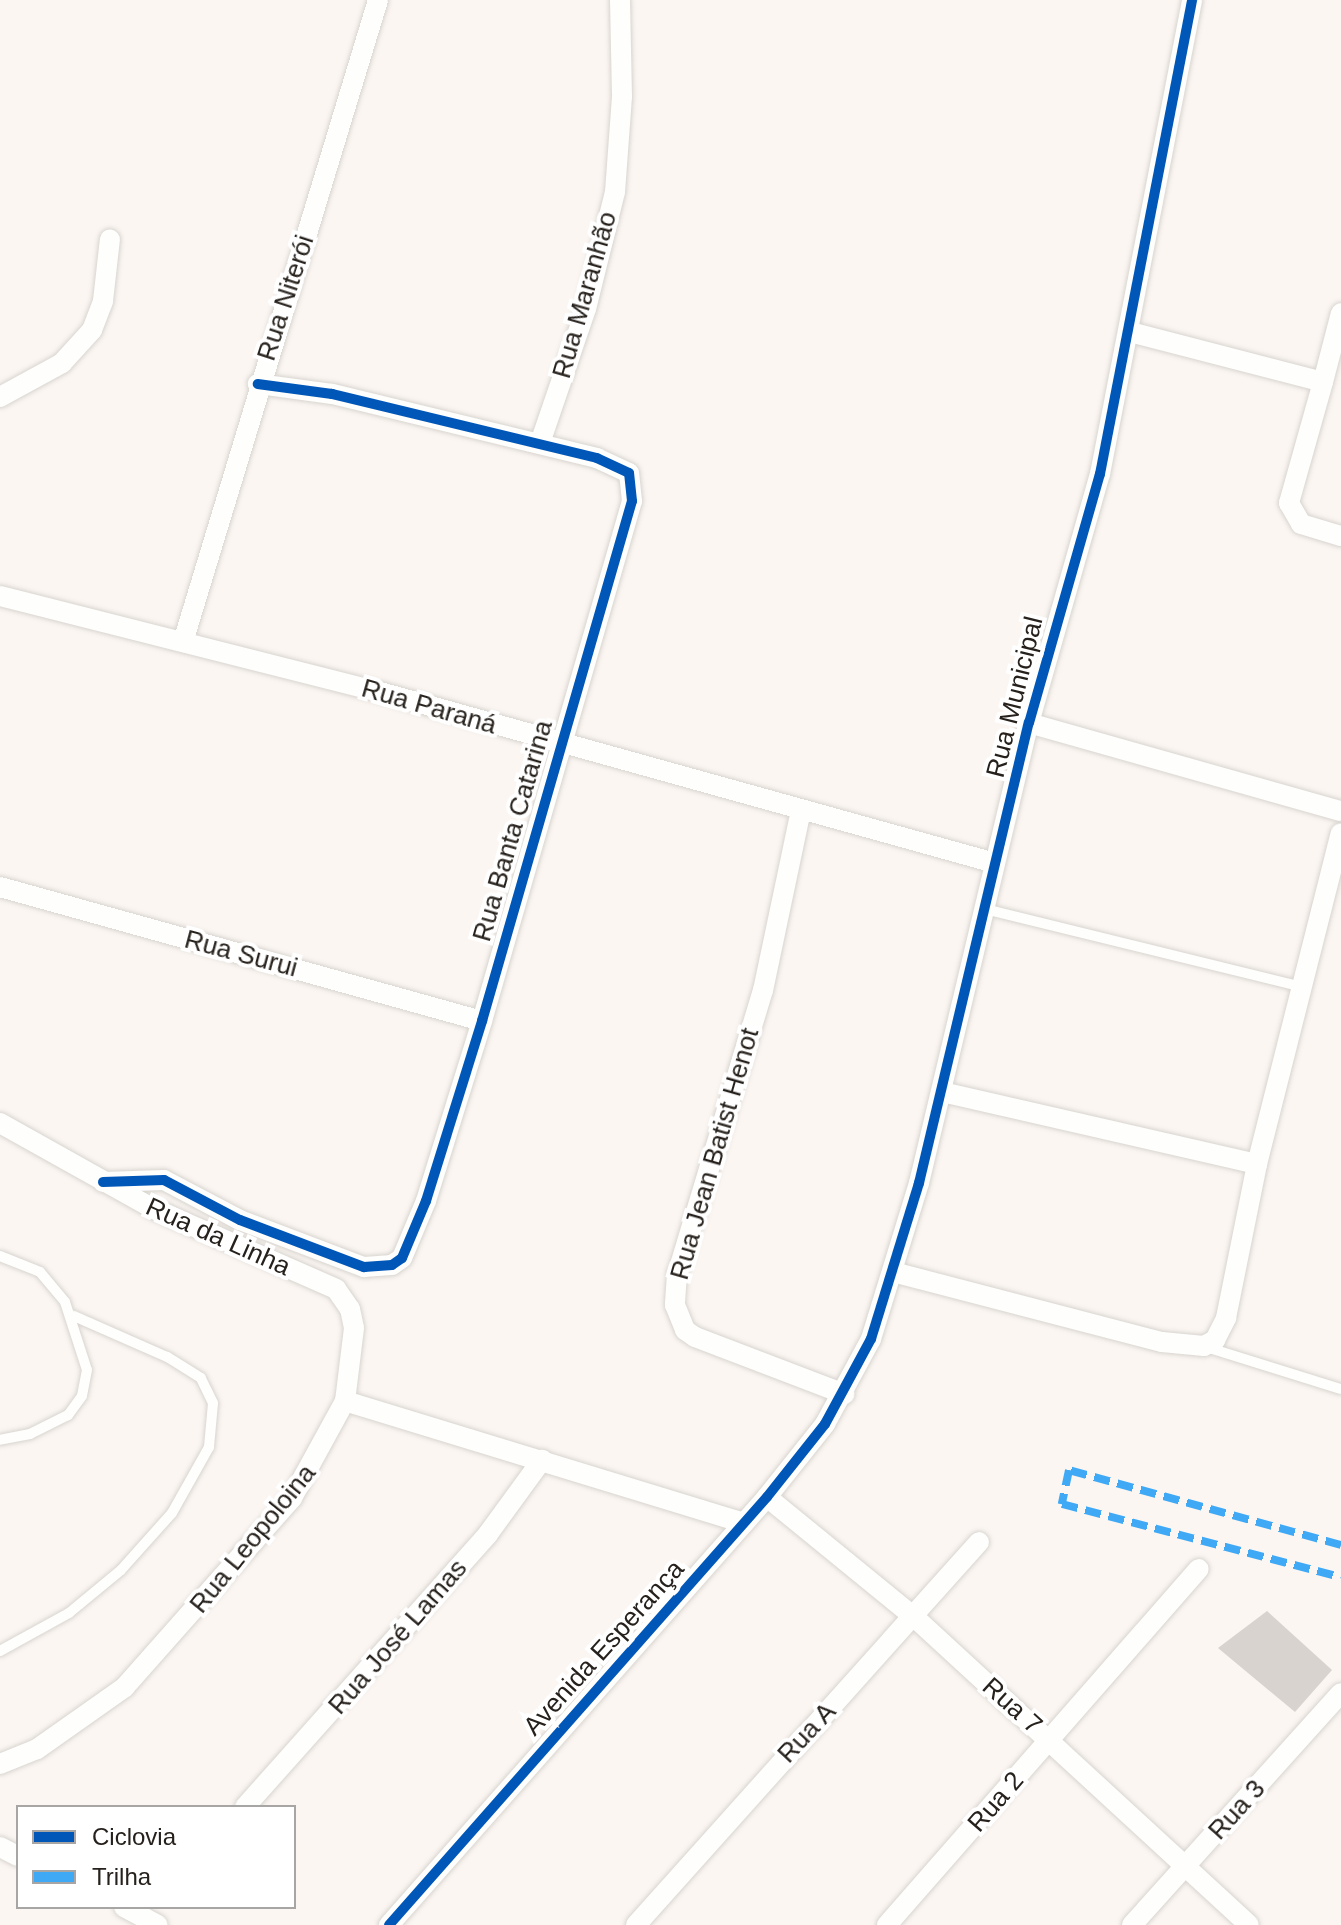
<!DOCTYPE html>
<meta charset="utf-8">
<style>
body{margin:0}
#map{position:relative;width:1341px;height:1925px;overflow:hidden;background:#fbf6f2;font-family:Helvetica,sans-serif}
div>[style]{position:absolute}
.building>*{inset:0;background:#d8d3ce}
.roads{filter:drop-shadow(0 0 2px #d8d4cf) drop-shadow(0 0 2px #d8d4cf)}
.lane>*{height:10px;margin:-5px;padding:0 5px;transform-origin:5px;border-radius:5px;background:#fefefd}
.street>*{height:20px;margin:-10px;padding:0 10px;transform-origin:10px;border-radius:10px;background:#fefefd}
.quiet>*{height:8px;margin-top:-4px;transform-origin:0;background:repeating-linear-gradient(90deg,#3fa9f5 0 16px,transparent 0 24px)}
.cycleway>*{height:10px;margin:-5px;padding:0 5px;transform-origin:5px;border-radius:5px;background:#0057b8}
span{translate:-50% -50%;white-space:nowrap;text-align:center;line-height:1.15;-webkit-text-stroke:8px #fff;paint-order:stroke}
.street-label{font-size:26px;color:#26211c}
.legend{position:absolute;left:16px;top:1805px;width:280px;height:104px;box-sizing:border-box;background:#fff;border:2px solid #a8a6a4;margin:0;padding:10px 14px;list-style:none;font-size:24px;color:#26211c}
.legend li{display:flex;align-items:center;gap:16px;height:40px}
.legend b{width:40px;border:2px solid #a8a6a4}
</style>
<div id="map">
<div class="building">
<div style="clip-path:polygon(1267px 1611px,1332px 1670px,1295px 1712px,1218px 1648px)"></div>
</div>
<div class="roads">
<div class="lane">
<div style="left:985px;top:909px;width:323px;rotate:13.8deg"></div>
<div style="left:0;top:1256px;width:43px;rotate:21.8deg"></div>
<div style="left:40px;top:1272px;width:39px;rotate:50deg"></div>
<div style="left:65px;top:1302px;width:71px;rotate:72.1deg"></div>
<div style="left:87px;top:1370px;width:26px;rotate:101deg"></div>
<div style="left:82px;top:1396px;width:24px;rotate:126deg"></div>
<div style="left:68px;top:1415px;width:42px;rotate:153.4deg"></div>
<div style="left:30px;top:1434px;width:31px;rotate:169deg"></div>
<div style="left:1206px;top:1347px;width:141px;rotate:17.3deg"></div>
<div style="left:0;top:1651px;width:79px;rotate:-28.8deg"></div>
<div style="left:69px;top:1613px;width:67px;rotate:-39.6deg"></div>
<div style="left:121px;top:1570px;width:76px;rotate:-48.2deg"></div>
<div style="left:172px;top:1513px;width:76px;rotate:-60.7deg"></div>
<div style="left:209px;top:1447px;width:44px;rotate:-84.8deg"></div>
<div style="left:213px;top:1403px;width:28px;rotate:-116deg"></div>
<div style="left:201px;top:1378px;width:40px;rotate:-148deg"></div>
<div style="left:167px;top:1357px;width:102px;rotate:-156.2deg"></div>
</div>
<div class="street">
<div style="left:1130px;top:332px;width:199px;rotate:14.5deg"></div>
<div style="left:1323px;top:382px;width:126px;rotate:105.7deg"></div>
<div style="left:1289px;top:503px;width:24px;rotate:60deg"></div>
<div style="left:1301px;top:524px;width:42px;rotate:16.7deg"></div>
<div style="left:1323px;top:382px;width:71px;rotate:-75.4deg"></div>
<div style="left:0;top:397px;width:71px;rotate:-28.7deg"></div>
<div style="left:62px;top:363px;width:45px;rotate:-47.7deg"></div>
<div style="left:92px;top:330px;width:31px;rotate:-69deg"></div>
<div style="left:103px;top:301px;width:62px;rotate:-83.6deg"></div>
<div style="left:540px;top:443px;width:142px;rotate:-71.1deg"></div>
<div style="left:586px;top:309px;width:121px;rotate:-76.1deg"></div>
<div style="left:615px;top:192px;width:96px;rotate:-85.8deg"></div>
<div style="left:622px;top:96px;width:96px;rotate:-91.2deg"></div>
<div style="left:0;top:596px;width:392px;rotate:14.2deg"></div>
<div style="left:380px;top:692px;width:638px;rotate:15.54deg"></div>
<div style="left:183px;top:642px;width:671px;rotate:-73.1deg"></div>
<div style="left:1029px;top:723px;width:324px;rotate:15.8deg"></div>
<div style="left:801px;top:810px;width:184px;rotate:101.9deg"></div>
<div style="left:763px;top:990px;width:297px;rotate:106.8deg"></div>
<div style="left:677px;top:1274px;width:31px;rotate:94deg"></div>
<div style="left:675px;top:1305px;width:27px;rotate:68deg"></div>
<div style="left:685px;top:1330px;width:12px;rotate:35deg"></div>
<div style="left:695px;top:1337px;width:160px;rotate:20.9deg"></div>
<div style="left:0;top:887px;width:500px;rotate:15.54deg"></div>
<div style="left:942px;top:1092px;width:323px;rotate:12.9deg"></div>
<div style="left:0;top:1123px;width:176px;rotate:29.2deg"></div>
<div style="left:154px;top:1209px;width:199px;rotate:23.7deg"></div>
<div style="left:336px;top:1289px;width:24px;rotate:55deg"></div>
<div style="left:350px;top:1309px;width:19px;rotate:78deg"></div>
<div style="left:354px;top:1328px;width:74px;rotate:97deg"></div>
<div style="left:345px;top:1401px;width:111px;rotate:118.7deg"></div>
<div style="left:292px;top:1498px;width:252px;rotate:131.5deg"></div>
<div style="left:125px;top:1687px;width:108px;rotate:144.8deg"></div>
<div style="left:37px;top:1749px;width:40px;rotate:158deg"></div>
<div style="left:103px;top:1182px;width:61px;rotate:-1.9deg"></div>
<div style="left:164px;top:1180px;width:86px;rotate:27.8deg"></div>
<div style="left:240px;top:1220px;width:133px;rotate:20.8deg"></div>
<div style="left:364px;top:1267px;width:28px;rotate:-4deg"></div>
<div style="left:392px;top:1265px;width:12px;rotate:-35deg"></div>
<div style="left:402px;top:1258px;width:62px;rotate:-67.2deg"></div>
<div style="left:426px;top:1201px;width:189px;rotate:-72.7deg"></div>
<div style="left:482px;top:1021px;width:541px;rotate:-73.91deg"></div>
<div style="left:632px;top:501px;width:28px;rotate:-96deg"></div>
<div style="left:629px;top:473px;width:35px;rotate:-155deg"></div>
<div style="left:597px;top:458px;width:273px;rotate:-166.4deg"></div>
<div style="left:332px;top:394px;width:75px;rotate:-172.3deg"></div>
<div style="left:893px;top:1272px;width:278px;rotate:14.6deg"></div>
<div style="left:1162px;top:1342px;width:42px;rotate:5.4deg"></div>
<div style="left:1204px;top:1346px;width:13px;rotate:-29deg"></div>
<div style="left:1215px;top:1340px;width:25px;rotate:-63deg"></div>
<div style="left:1226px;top:1318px;width:157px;rotate:-78.6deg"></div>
<div style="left:1257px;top:1164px;width:341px;rotate:-75.8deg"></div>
<div style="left:345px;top:1401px;width:417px;rotate:17deg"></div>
<div style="left:767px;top:1497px;width:188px;rotate:39.2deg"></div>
<div style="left:913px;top:1616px;width:456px;rotate:42.6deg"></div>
<div style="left:245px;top:1807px;width:365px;rotate:-48.3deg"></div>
<div style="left:488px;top:1534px;width:92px;rotate:-53.9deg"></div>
<div style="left:0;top:1847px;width:20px;rotate:27deg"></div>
<div style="left:124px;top:1907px;width:38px;rotate:28deg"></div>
<div style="left:389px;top:1925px;width:571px;rotate:-48.55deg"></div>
<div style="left:767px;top:1497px;width:93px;rotate:-51.5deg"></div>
<div style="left:825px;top:1424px;width:97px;rotate:-61.6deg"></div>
<div style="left:871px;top:1339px;width:163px;rotate:-72.9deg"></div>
<div style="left:919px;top:1183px;width:473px;rotate:-76.6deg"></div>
<div style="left:1029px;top:723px;width:259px;rotate:-74.1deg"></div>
<div style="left:1100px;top:474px;width:483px;rotate:-79deg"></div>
<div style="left:636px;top:1925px;width:514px;rotate:-48.15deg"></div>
<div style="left:887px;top:1925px;width:473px;rotate:-48.8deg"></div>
<div style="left:1132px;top:1925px;width:312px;rotate:-48deg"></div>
</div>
</div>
<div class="quiet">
<div style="left:1341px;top:1545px;width:282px;rotate:-164.6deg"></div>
<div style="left:1069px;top:1470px;width:35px;rotate:102deg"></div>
<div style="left:1062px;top:1504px;width:288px;rotate:14.7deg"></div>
</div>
<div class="cycleway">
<div style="left:103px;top:1182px;width:61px;rotate:-1.9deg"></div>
<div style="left:164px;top:1180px;width:86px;rotate:27.8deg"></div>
<div style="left:240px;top:1220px;width:133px;rotate:20.8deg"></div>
<div style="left:364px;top:1267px;width:28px;rotate:-4deg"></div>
<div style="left:392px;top:1265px;width:12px;rotate:-35deg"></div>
<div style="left:402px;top:1258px;width:62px;rotate:-67.2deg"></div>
<div style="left:426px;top:1201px;width:189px;rotate:-72.7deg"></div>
<div style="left:482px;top:1021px;width:541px;rotate:-73.91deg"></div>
<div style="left:632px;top:501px;width:28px;rotate:-96deg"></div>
<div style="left:629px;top:473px;width:35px;rotate:-155deg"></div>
<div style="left:597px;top:458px;width:273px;rotate:-166.4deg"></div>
<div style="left:332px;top:394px;width:75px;rotate:-172.3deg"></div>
<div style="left:389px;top:1925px;width:571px;rotate:-48.55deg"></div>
<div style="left:767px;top:1497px;width:93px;rotate:-51.5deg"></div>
<div style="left:825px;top:1424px;width:97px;rotate:-61.6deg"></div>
<div style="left:871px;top:1339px;width:163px;rotate:-72.9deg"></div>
<div style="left:919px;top:1183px;width:473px;rotate:-76.6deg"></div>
<div style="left:1029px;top:723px;width:259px;rotate:-74.1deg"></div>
<div style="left:1100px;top:474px;width:483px;rotate:-79deg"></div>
</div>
<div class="street-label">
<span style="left:585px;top:295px;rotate:-74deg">Rua Maranhão</span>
<span style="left:286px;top:298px;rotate:-72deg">Rua Niterói</span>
<span style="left:1015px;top:697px;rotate:-76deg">Rua Municipal</span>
<span style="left:429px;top:707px;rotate:16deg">Rua Paraná</span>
<span style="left:513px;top:831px;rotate:-74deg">Rua Banta Catarina</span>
<span style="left:241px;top:954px;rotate:15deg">Rua Surui</span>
<span style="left:715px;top:1154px;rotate:-74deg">Rua Jean Batist Henot</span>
<span style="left:218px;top:1237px;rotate:24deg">Rua da Linha</span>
<span style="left:253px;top:1539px;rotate:-51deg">Rua Leopoloina</span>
<span style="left:398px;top:1637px;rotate:-49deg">Rua José Lamas</span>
<span style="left:604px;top:1648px;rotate:-48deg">Avenida Esperança</span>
<span style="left:1012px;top:1706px;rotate:42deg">Rua 7</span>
<span style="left:807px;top:1733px;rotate:-47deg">Rua A</span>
<span style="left:996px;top:1802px;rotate:-49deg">Rua 2</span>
<span style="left:1237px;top:1810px;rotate:-48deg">Rua 3</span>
</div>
<ul class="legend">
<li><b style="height:10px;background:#0057b8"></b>Ciclovia</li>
<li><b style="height:10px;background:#3fa9f5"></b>Trilha</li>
</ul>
</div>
